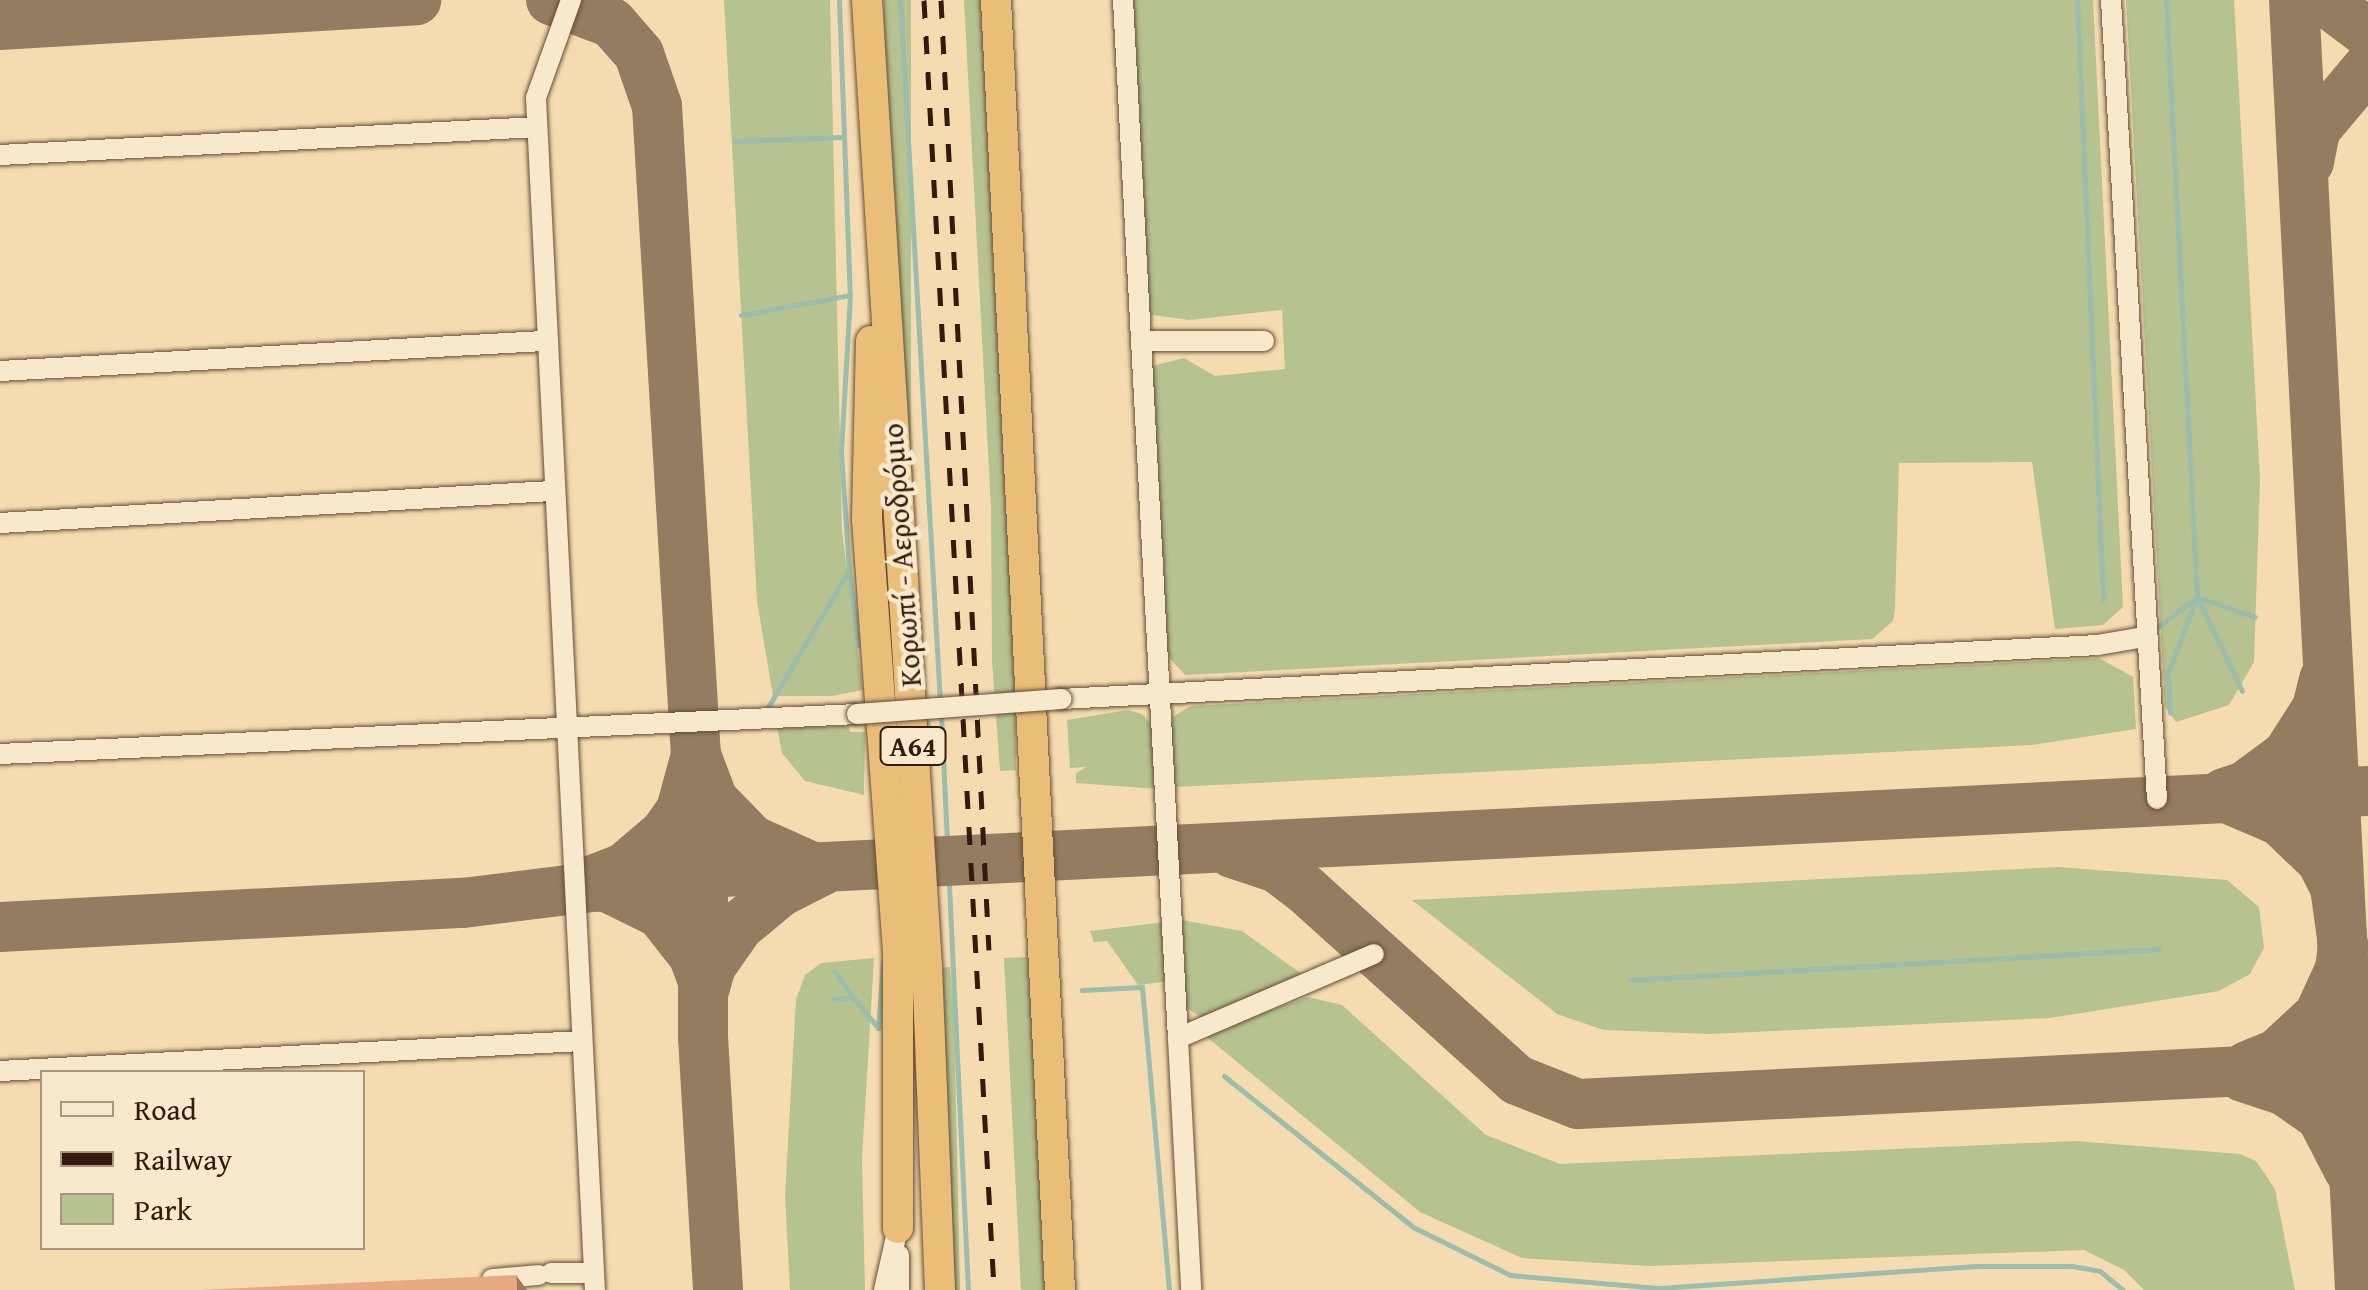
<!DOCTYPE html>
<meta charset="utf-8">
<style>
body{margin:0}
#map{position:relative;width:2368px;height:1290px;overflow:hidden;background:#f5dcb0;font-family:"Gentium Book Plus",serif}
div>[style]{position:absolute}
.green>*{inset:0;background:#b6c28f;transform-origin:0 0}
.stream>*{height:5px;margin:-2.5px;padding:0 2.5px;transform-origin:2.5px;border-radius:2.5px;background:#9cbcac}
.taxiway>*{height:50px;margin:-25px;padding:0 25px;transform-origin:25px;border-radius:25px;background:#947c60}
.roads{filter:drop-shadow(0 0 2px #644c37) drop-shadow(0 0 2px #644c37)}
.minor>*{height:20px;margin:-10px;padding:0 10px;transform-origin:10px;border-radius:10px;background:#f8e8cc}
.highway>*{height:30px;margin:-15px;padding:0 15px;transform-origin:15px;border-radius:15px;background:#eabe78}
.rail>*{height:5px;margin-top:-2.5px;transform-origin:0;background:repeating-linear-gradient(90deg,#331c0f 0 18px,transparent 0 36px)}
.bridges{filter:drop-shadow(0 0 2px #644c37) drop-shadow(0 0 2px #644c37)}
.minor-bridge>*{height:20px;margin:-10px;padding:0 10px;transform-origin:10px;border-radius:10px;background:#f8e8cc}
.shaded-wall>*{inset:0;background:#a2765a}
.building>*{inset:0;background:#e7a980}
span{translate:-50% -50%;white-space:nowrap;text-align:center;line-height:1.15;-webkit-text-stroke:9px #f8e8cc;paint-order:stroke}
.shield-label span{padding:2px 8px;background:#f8e8cc;border:2px solid;border-radius:8px;-webkit-text-stroke-width:0}
.shield-label{font-size:28px;color:#331c0f;font-weight:700}
.street-label{font-size:30px;color:#331c0f}
.legend{position:absolute;left:40px;top:1070px;width:325px;height:180px;box-sizing:border-box;background:#f8e8cc;border:2px solid #a99680;margin:0;padding:12px 18px;list-style:none;font-size:30px;color:#331c0f}
.legend li{display:flex;align-items:center;gap:20px;height:50px}
.legend b{width:50px;border:2px solid #a99680}
</style>
<div id="map">
<div class="green">
<div style="clip-path:polygon(724px 0,830px 0,842px 531px,863px 690px,832px 696px,773px 696px,757px 601px)"></div>
<div style="left:884px;top:0;width:27px;height:694px"></div>
<div style="clip-path:polygon(964px 0,981px 0,1015px 637px,1016px 770px,1000px 771px,992px 660px,991px 508px)"></div>
<div style="clip-path:polygon(1132px 0,2093px 0,2123px 607px,2103px 625px,2055px 629px,2032px 462px,1899px 463px,1895px 608px,1893px 621px,1872px 639px,1185px 675px,1166px 654px,1148px 367px,1184px 358px,1215px 376px,1285px 369px,1282px 310px,1189px 320px,1146px 314px)"></div>
<div style="clip-path:polygon(2126px 0,2234px 0,2260px 480px,2254px 662px,2229px 705px,2176px 722px,2165px 707px)"></div>
<div style="clip-path:polygon(2099px 658px,2133px 677px,2136px 729px,2032px 745px,1174px 787px,1170px 730px,1173px 717px,1190px 706px)"></div>
<div style="clip-path:polygon(1128px 710px,1142px 714px,1155px 729px,1158px 789px,1076px 783px,1076px 773px,1086px 767px,1070px 768px,1067px 720px)"></div>
<div style="clip-path:polygon(849px 726px,850px 732px,865px 732px,864px 795px,805px 781px,782px 753px,777px 728px)"></div>
<div style="clip-path:polygon(2058px 867px,2227px 880px,2259px 907px,2264px 948px,2250px 974px,2219px 991px,2050px 1018px,1710px 1034px,1604px 1030px,1557px 1014px,1412px 900px)"></div>
<div style="clip-path:polygon(1182px 920px,1242px 931px,1306px 977px,1203px 1018px,1188px 1009px,1171px 981px,1138px 985px,1107px 941px,1094px 942px,1090px 931px)"></div>
<div style="clip-path:polygon(1028px 957px,1029px 984px,1051px 1290px,1021px 1290px,1004px 958px)"></div>
<div style="clip-path:polygon(874px 958px,862px 1159px,865px 1290px,790px 1290px,785px 1196px,796px 999px,805px 975px,821px 963px)"></div>
<div style="clip-path:polygon(950px 967px,954px 1010px,960px 1290px,950px 1290px,939px 968px)"></div>
<div style="clip-path:polygon(1308px 997px,1342px 1005px,1486px 1135px,1560px 1164px,2075px 1141px,2240px 1154px,2256px 1161px,2275px 1189px,2295px 1290px,2144px 1290px,2124px 1270px,2084px 1250px,1648px 1266px,1522px 1258px,1420px 1212px,1203px 1034px)"></div>
</div>
<div class="stream">
<div style="left:839px;top:0;width:295px;rotate:87.9deg"></div>
<div style="left:850px;top:295px;width:158px;rotate:93.3deg"></div>
<div style="left:841px;top:453px;width:117px;rotate:86.1deg"></div>
<div style="left:900px;top:0;width:704px;rotate:86.74deg"></div>
<div style="left:2077px;top:0;width:600px;rotate:87.51deg"></div>
<div style="left:2166px;top:0;width:598px;rotate:87.03deg"></div>
<div style="left:2197px;top:597px;width:61px;rotate:19deg"></div>
<div style="left:734px;top:141px;width:109px;rotate:-2.1deg"></div>
<div style="left:741px;top:315px;width:111px;rotate:-10.4deg"></div>
<div style="left:2197px;top:597px;width:104px;rotate:64.4deg"></div>
<div style="left:2155px;top:629px;width:53px;rotate:-37.3deg"></div>
<div style="left:2197px;top:597px;width:81px;rotate:110.9deg"></div>
<div style="left:2168px;top:673px;width:40px;rotate:87.1deg"></div>
<div style="left:767px;top:709px;width:161px;rotate:-59.5deg"></div>
<div style="left:849px;top:570px;width:76px;rotate:83.2deg"></div>
<div style="left:941px;top:714px;width:577px;rotate:87.32deg"></div>
<div style="left:1630px;top:980px;width:530px;rotate:-3.35deg"></div>
<div style="left:1082px;top:990px;width:60px;rotate:-2.9deg"></div>
<div style="left:1142px;top:987px;width:304px;rotate:84.9deg"></div>
<div style="left:853px;top:997px;width:40px;rotate:51deg"></div>
<div style="left:878px;top:1028px;width:65px;rotate:-85.6deg"></div>
<div style="left:834px;top:999px;width:19px;rotate:-6deg"></div>
<div style="left:853px;top:997px;width:32px;rotate:-126deg"></div>
<div style="left:1224px;top:1076px;width:242px;rotate:38.6deg"></div>
<div style="left:1413px;top:1227px;width:108px;rotate:26.3deg"></div>
<div style="left:1510px;top:1275px;width:151px;rotate:5deg"></div>
<div style="left:1660px;top:1288px;width:317px;rotate:-4deg"></div>
<div style="left:1976px;top:1266px;width:96px"></div>
<div style="left:2072px;top:1266px;width:28px;rotate:10deg"></div>
<div style="left:2100px;top:1271px;width:30px;rotate:40deg"></div>
</div>
<div class="taxiway">
<div style="left:551px;top:0;width:65px;rotate:20.7deg"></div>
<div style="left:612px;top:23px;width:41px;rotate:48.9deg"></div>
<div style="left:639px;top:54px;width:55px;rotate:70.9deg"></div>
<div style="left:657px;top:106px;width:768px;rotate:86.57deg"></div>
<div style="left:703px;top:873px;width:164px;rotate:90deg"></div>
<div style="left:703px;top:1037px;width:253px;rotate:86.6deg"></div>
<div style="left:2294px;top:0;width:1292px;rotate:87.07deg"></div>
<div style="left:2324px;top:0;width:55px;rotate:36.9deg"></div>
<div style="left:0;top:25px;width:417px;rotate:-3.4deg"></div>
<div style="left:2309px;top:162px;width:33px;rotate:-79deg"></div>
<div style="left:2315px;top:130px;width:82px;rotate:-49.9deg"></div>
<div style="left:696px;top:755px;width:48px;rotate:69.3deg"></div>
<div style="left:713px;top:800px;width:56px;rotate:45.7deg"></div>
<div style="left:752px;top:840px;width:76px;rotate:24.2deg"></div>
<div style="left:821px;top:871px;width:46px;rotate:152.9deg"></div>
<div style="left:780px;top:892px;width:53px;rotate:140.3deg"></div>
<div style="left:739px;top:926px;width:49px;rotate:125deg"></div>
<div style="left:711px;top:966px;width:22px;rotate:106deg"></div>
<div style="left:705px;top:987px;width:33px;rotate:-110deg"></div>
<div style="left:694px;top:956px;width:55px;rotate:-128.3deg"></div>
<div style="left:660px;top:913px;width:59px;rotate:-153.9deg"></div>
<div style="left:607px;top:887px;width:30px;rotate:-178deg"></div>
<div style="left:577px;top:886px;width:50px;rotate:-21deg"></div>
<div style="left:624px;top:868px;width:54px;rotate:-40.5deg"></div>
<div style="left:665px;top:833px;width:28px;rotate:-55deg"></div>
<div style="left:681px;top:810px;width:57px;rotate:-74.7deg"></div>
<div style="left:2224px;top:793px;width:22px;rotate:-18deg"></div>
<div style="left:2245px;top:786px;width:52px;rotate:-36.4deg"></div>
<div style="left:2287px;top:755px;width:56px;rotate:-57.4deg"></div>
<div style="left:2317px;top:708px;width:30px;rotate:-76deg"></div>
<div style="left:2231px;top:800px;width:53px;rotate:23.2deg"></div>
<div style="left:2280px;top:821px;width:57px;rotate:43.6deg"></div>
<div style="left:2321px;top:860px;width:30px;rotate:63deg"></div>
<div style="left:2335px;top:887px;width:59px;rotate:82.1deg"></div>
<div style="left:2343px;top:945px;width:24px;rotate:97deg"></div>
<div style="left:2340px;top:969px;width:51px;rotate:114.5deg"></div>
<div style="left:2319px;top:1015px;width:57px;rotate:137.1deg"></div>
<div style="left:2277px;top:1054px;width:32px;rotate:158deg"></div>
<div style="left:1232px;top:853px;width:47px;rotate:18.4deg"></div>
<div style="left:1277px;top:868px;width:36px;rotate:37deg"></div>
<div style="left:1306px;top:890px;width:284px;rotate:42deg"></div>
<div style="left:1517px;top:1080px;width:66px;rotate:21.5deg"></div>
<div style="left:1578px;top:1104px;width:791px;rotate:-2.83deg"></div>
<div style="left:0;top:927px;width:464px;rotate:-3deg"></div>
<div style="left:463px;top:903px;width:242px;rotate:-7.1deg"></div>
<div style="left:703px;top:873px;width:1667px;rotate:-2.82deg"></div>
<div style="left:2243px;top:1077px;width:44px;rotate:18.4deg"></div>
<div style="left:2285px;top:1091px;width:44px;rotate:34.8deg"></div>
<div style="left:2321px;top:1116px;width:61px;rotate:62.6deg"></div>
</div>
<div class="roads">
<div class="minor">
<div style="left:571px;top:0;width:104px;rotate:109.7deg"></div>
<div style="left:536px;top:98px;width:1193px;rotate:87.17deg"></div>
<div style="left:1123px;top:0;width:1039px;rotate:86.97deg"></div>
<div style="left:1178px;top:1038px;width:213px;rotate:-23.2deg"></div>
<div style="left:2111px;top:0;width:800px;rotate:86.71deg"></div>
<div style="left:0;top:155px;width:538px;rotate:-2.98deg"></div>
<div style="left:1141px;top:341px;width:123px"></div>
<div style="left:0;top:371px;width:545px;rotate:-3.16deg"></div>
<div style="left:0;top:523px;width:553px;rotate:-3.32deg"></div>
<div style="left:1061px;top:699px;width:1038px;rotate:-2.98deg"></div>
<div style="left:2098px;top:645px;width:48px;rotate:-9.7deg"></div>
<div style="left:0;top:754px;width:858px;rotate:-2.67deg"></div>
<div style="left:1178px;top:1038px;width:252px;rotate:87deg"></div>
<div style="left:0;top:1071px;width:583px;rotate:-2.95deg"></div>
<div style="left:899px;top:1255px;width:35px;rotate:90deg"></div>
<div style="left:551px;top:1273px;width:43px"></div>
<div style="left:492px;top:1279px;width:47px;rotate:-4.9deg"></div>
<div style="left:884px;top:1290px;width:64px;rotate:-77.3deg"></div>
</div>
<div class="highway">
<div style="left:867px;top:0;width:968px;rotate:86.45deg"></div>
<div style="left:927px;top:966px;width:324px;rotate:87.7deg"></div>
<div style="left:996px;top:0;width:1292px;rotate:87.16deg"></div>
<div style="left:871px;top:341px;width:178px;rotate:91.3deg"></div>
<div style="left:867px;top:519px;width:431px;rotate:85.9deg"></div>
<div style="left:898px;top:949px;width:279px;rotate:90deg"></div>
</div>
</div>
<div class="rail">
<div style="left:924px;top:0;width:1292px;rotate:86.89deg"></div>
<div style="left:941px;top:0;width:951px;rotate:87.11deg"></div>
</div>
<div class="bridges">
<div class="minor-bridge">
<div style="left:857px;top:714px;width:205px;rotate:-4.2deg"></div>
</div>
</div>
<div class="shaded-wall">
<div style="clip-path:polygon(516px 1275px,527px 1290px,517px 1290px)"></div>
</div>
<div class="building">
<div style="clip-path:polygon(516px 1275px,517px 1290px,200px 1290px)"></div>
</div>
<div class="shield-label">
<span style="left:913px;top:746px">Α64</span>
</div>
<div class="street-label">
<span style="left:901px;top:555px;rotate:-94deg">Κορωπί - Αεροδρόμιο</span>
</div>
<ul class="legend">
<li><b style="height:12px;background:#f8e8cc"></b>Road</li>
<li><b style="height:12px;background:#331c0f"></b>Railway</li>
<li><b style="height:28px;background:#b6c28f"></b>Park</li>
</ul>
</div>
